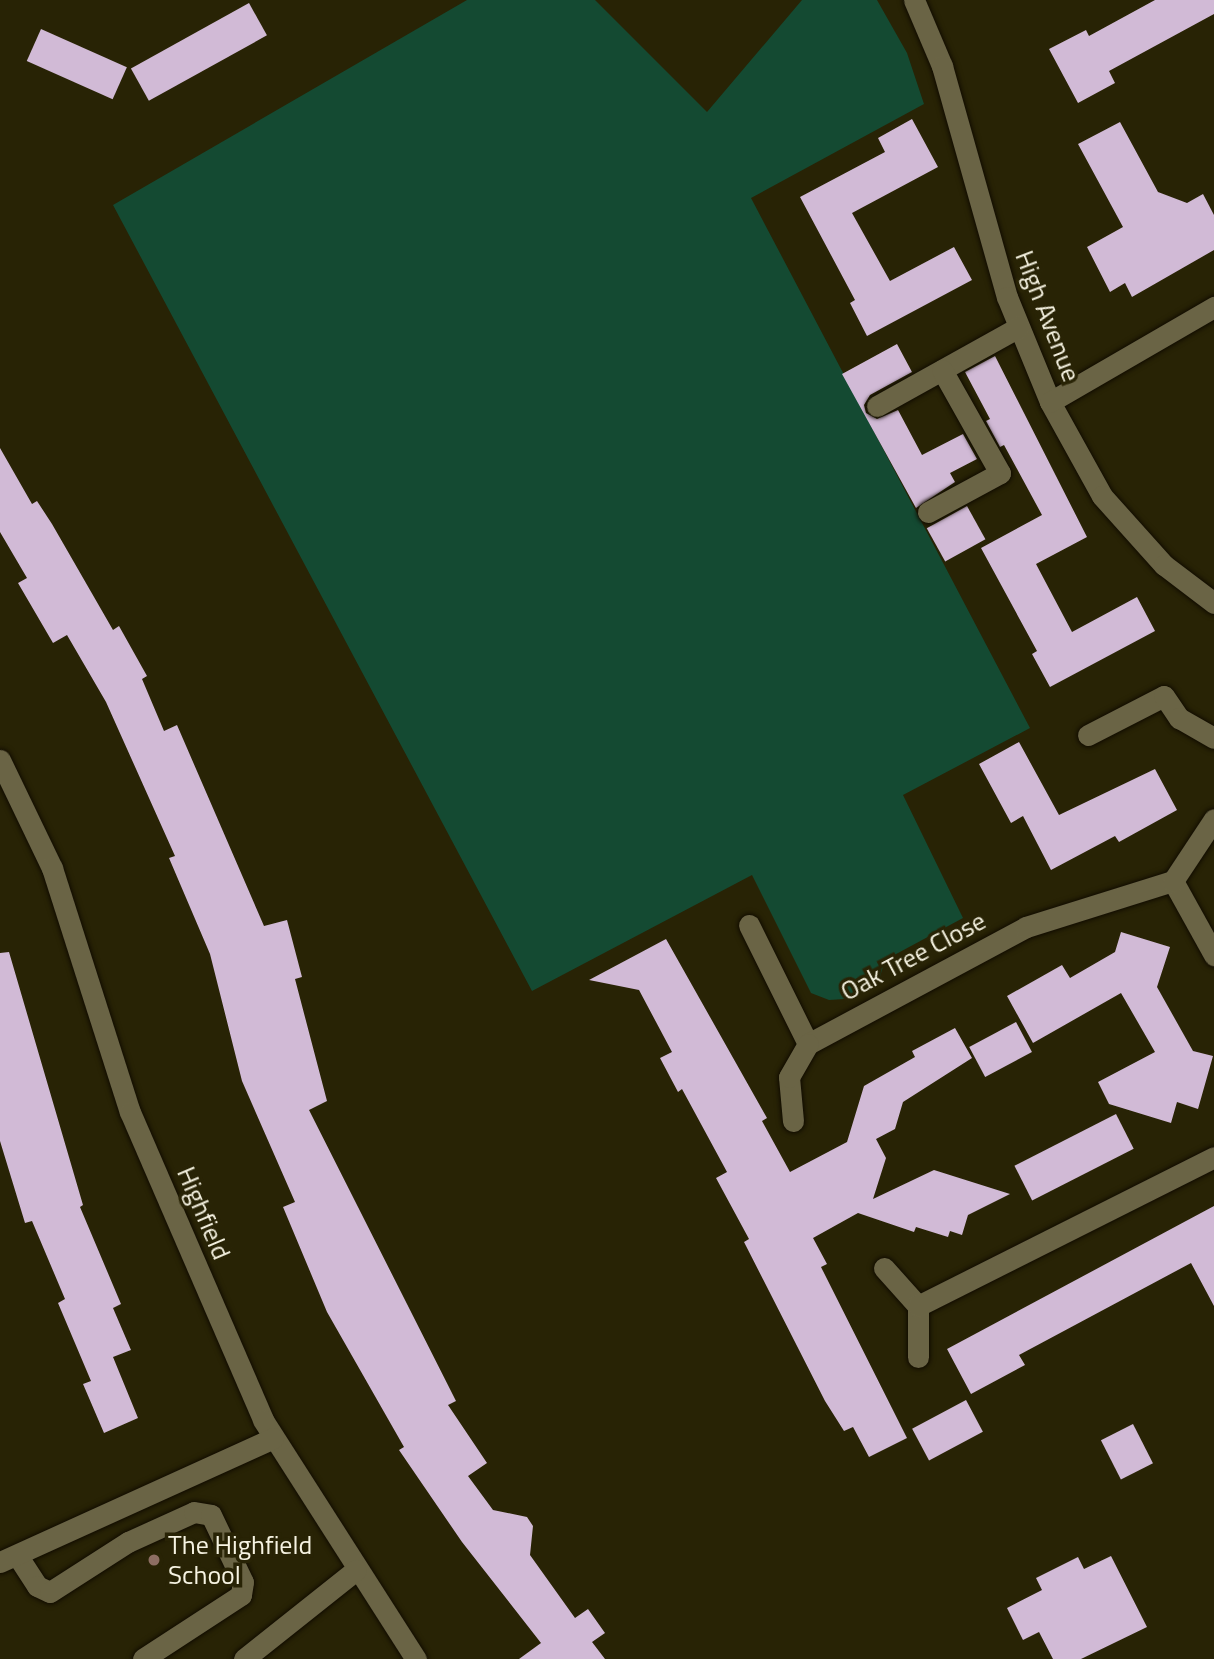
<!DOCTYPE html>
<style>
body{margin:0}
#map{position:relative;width:1214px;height:1659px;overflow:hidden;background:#282305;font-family:"Titillium Web",sans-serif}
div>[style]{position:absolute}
.green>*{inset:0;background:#144a32}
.building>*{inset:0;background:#d1bad6;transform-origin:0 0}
.roads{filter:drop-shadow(0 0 2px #110c00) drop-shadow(0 0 2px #110c00)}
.minor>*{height:21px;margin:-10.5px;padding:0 10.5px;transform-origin:10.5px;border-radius:10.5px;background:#6a6445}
.dots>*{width:19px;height:19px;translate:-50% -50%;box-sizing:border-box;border:4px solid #282305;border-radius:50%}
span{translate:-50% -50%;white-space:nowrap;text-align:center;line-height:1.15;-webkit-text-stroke:7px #282305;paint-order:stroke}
.street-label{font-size:26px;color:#f6f3e2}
.poi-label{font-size:26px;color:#f6f3e2}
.left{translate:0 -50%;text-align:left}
</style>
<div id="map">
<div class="green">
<div style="clip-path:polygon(467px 0,595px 0,707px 112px,802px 0,877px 0,907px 53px,924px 104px,751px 198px,1030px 728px,903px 795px,963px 918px,885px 960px,879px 980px,844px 999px,829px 1000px,811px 993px,752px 875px,532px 991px,113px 205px)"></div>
</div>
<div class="building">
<div style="clip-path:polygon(1155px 0,1214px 0,1214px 14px,1109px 71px,1115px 83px,1078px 103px,1049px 49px,1086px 30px,1089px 36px)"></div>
<div style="left:249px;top:3px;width:37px;height:135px;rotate:61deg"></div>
<div style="left:41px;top:29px;width:94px;height:35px;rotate:24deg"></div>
<div style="clip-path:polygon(912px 119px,938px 167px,852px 213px,890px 281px,954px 247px,972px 280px,867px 336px,850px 303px,855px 300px,800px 197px,885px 152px,878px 138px)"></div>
<div style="clip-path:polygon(1120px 122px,1158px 192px,1187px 203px,1203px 194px,1214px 215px,1214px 250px,1132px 297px,1125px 283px,1110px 292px,1087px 247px,1123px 227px,1078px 144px)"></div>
<div style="clip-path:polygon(897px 344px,912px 372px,870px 395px,864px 405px,866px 413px,877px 419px,898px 410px,922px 455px,963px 434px,977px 459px,950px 473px,955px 482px,916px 508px,842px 374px)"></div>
<div style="clip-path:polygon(995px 356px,1087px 537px,1036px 564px,1072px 632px,1137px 597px,1155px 631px,1050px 687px,1032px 654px,1037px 651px,981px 548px,1042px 515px,1004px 445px,1000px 447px,986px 421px,990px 419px,965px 372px)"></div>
<div style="clip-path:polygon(0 448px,32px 504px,37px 501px,52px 524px,113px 630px,119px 626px,147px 676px,142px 679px,164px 731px,177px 725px,264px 926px,287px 920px,302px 977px,295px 979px,327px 1101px,309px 1110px,456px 1401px,448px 1405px,487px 1463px,468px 1476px,493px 1510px,527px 1517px,533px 1526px,530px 1555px,575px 1618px,588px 1609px,605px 1633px,592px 1642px,605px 1659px,519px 1659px,541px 1643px,462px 1542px,399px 1450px,404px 1447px,327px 1312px,283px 1207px,295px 1202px,242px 1081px,210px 954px,169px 858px,175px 856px,106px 702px,67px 635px,53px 643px,18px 583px,27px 578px,0 532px)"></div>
<div style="left:967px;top:506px;width:38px;height:46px;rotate:61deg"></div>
<div style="clip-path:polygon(1019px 742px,1059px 815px,1155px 769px,1177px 810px,1119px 842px,1115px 836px,1051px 870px,1023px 816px,1011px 823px,979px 764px)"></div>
<div style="clip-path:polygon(1121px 932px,1170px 947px,1157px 987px,1193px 1051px,1213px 1056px,1198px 1109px,1177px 1102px,1171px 1123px,1109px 1104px,1098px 1082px,1155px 1052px,1121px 993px,1033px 1043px,1007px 996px,1062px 965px,1070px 978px,1115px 952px)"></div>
<div style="clip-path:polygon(666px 939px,767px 1118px,762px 1121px,790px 1172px,847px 1142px,864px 1086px,915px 1057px,912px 1051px,955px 1028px,972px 1058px,903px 1102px,895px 1129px,876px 1139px,886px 1158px,873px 1199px,934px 1170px,1010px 1194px,968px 1215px,962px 1235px,950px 1231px,948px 1237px,916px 1227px,914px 1232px,858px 1213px,813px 1238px,827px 1264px,821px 1267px,907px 1438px,869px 1457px,853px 1427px,844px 1431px,825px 1401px,744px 1242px,749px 1239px,716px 1178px,727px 1172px,682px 1089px,678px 1092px,660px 1058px,672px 1052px,639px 990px,589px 980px)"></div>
<div style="clip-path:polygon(9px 952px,83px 1205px,80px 1207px,121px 1304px,113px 1308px,131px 1350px,113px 1357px,138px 1418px,104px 1433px,83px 1384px,91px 1381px,58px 1303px,65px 1299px,32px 1221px,25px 1223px,0 1141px,0 953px)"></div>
<div style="left:1016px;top:1022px;width:34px;height:53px;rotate:62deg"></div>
<div style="left:1116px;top:1114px;width:39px;height:114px;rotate:63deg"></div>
<div style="clip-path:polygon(1214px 1206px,1214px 1306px,1191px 1263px,1019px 1355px,1025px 1365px,971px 1394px,947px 1349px)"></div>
<div style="left:966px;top:1400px;width:36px;height:61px;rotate:62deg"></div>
<div style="left:1133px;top:1424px;width:44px;height:36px;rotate:63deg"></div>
<div style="clip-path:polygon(1111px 1556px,1147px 1627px,1081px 1659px,1053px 1659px,1039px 1632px,1023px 1640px,1007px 1608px,1042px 1590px,1036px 1578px,1078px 1557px,1084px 1569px)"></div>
</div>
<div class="roads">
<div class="minor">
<div style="left:914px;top:0;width:72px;rotate:67deg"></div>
<div style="left:942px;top:66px;width:240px;rotate:74.3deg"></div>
<div style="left:1007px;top:297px;width:113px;rotate:67.7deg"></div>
<div style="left:1050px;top:402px;width:107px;rotate:61deg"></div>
<div style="left:1102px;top:496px;width:93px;rotate:48.1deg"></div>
<div style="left:1164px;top:565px;width:63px;rotate:37.2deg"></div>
<div style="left:1050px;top:402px;width:190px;rotate:-30.1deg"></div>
<div style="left:877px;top:406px;width:162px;rotate:-29.1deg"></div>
<div style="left:928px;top:512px;width:82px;rotate:-28.4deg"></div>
<div style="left:1000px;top:473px;width:118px;rotate:-119.4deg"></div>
<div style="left:1088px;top:735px;width:85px;rotate:-27.2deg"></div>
<div style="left:1164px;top:696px;width:27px;rotate:56deg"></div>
<div style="left:1179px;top:718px;width:40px;rotate:29.7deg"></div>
<div style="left:0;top:760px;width:120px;rotate:64.3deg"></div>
<div style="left:52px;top:868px;width:256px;rotate:72.3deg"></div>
<div style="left:130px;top:1112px;width:335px;rotate:66.6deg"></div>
<div style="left:263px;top:1420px;width:284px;rotate:57.4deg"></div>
<div style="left:1173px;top:881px;width:85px;rotate:61deg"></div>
<div style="left:749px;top:925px;width:133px;rotate:63.6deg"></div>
<div style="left:808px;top:1044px;width:247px;rotate:-28.2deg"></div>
<div style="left:1026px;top:927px;width:154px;rotate:-17.4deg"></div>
<div style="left:1173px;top:881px;width:74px;rotate:-56.5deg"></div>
<div style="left:793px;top:1121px;width:44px;rotate:-95.2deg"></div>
<div style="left:789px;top:1077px;width:38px;rotate:-60deg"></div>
<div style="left:884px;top:1268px;width:51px;rotate:48.2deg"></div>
<div style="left:918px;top:1306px;width:51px;rotate:90deg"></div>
<div style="left:918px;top:1306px;width:331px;rotate:-26.7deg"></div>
<div style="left:17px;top:1555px;width:37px;rotate:57deg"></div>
<div style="left:37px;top:1586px;width:14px;rotate:25deg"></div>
<div style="left:50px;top:1592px;width:93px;rotate:-32.7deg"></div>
<div style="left:128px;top:1542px;width:72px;rotate:-24.4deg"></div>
<div style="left:194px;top:1512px;width:17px;rotate:10deg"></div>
<div style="left:211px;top:1515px;width:74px;rotate:64.5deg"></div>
<div style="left:243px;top:1582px;width:13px;rotate:99deg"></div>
<div style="left:241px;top:1595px;width:117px;rotate:146.9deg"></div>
<div style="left:0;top:1562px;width:300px;rotate:-24.4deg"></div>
<div style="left:244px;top:1659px;width:143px;rotate:-38.5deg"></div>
</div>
</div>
<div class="dots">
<div style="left:154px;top:1560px;background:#8d6e63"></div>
</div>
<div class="street-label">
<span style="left:1048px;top:316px;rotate:69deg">High Avenue</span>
<span style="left:913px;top:956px;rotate:-28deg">Oak Tree Close</span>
<span style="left:204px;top:1213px;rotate:67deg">Highfield</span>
</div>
<div class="poi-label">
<span class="left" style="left:168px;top:1560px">The Highfield<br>School</span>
</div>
</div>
